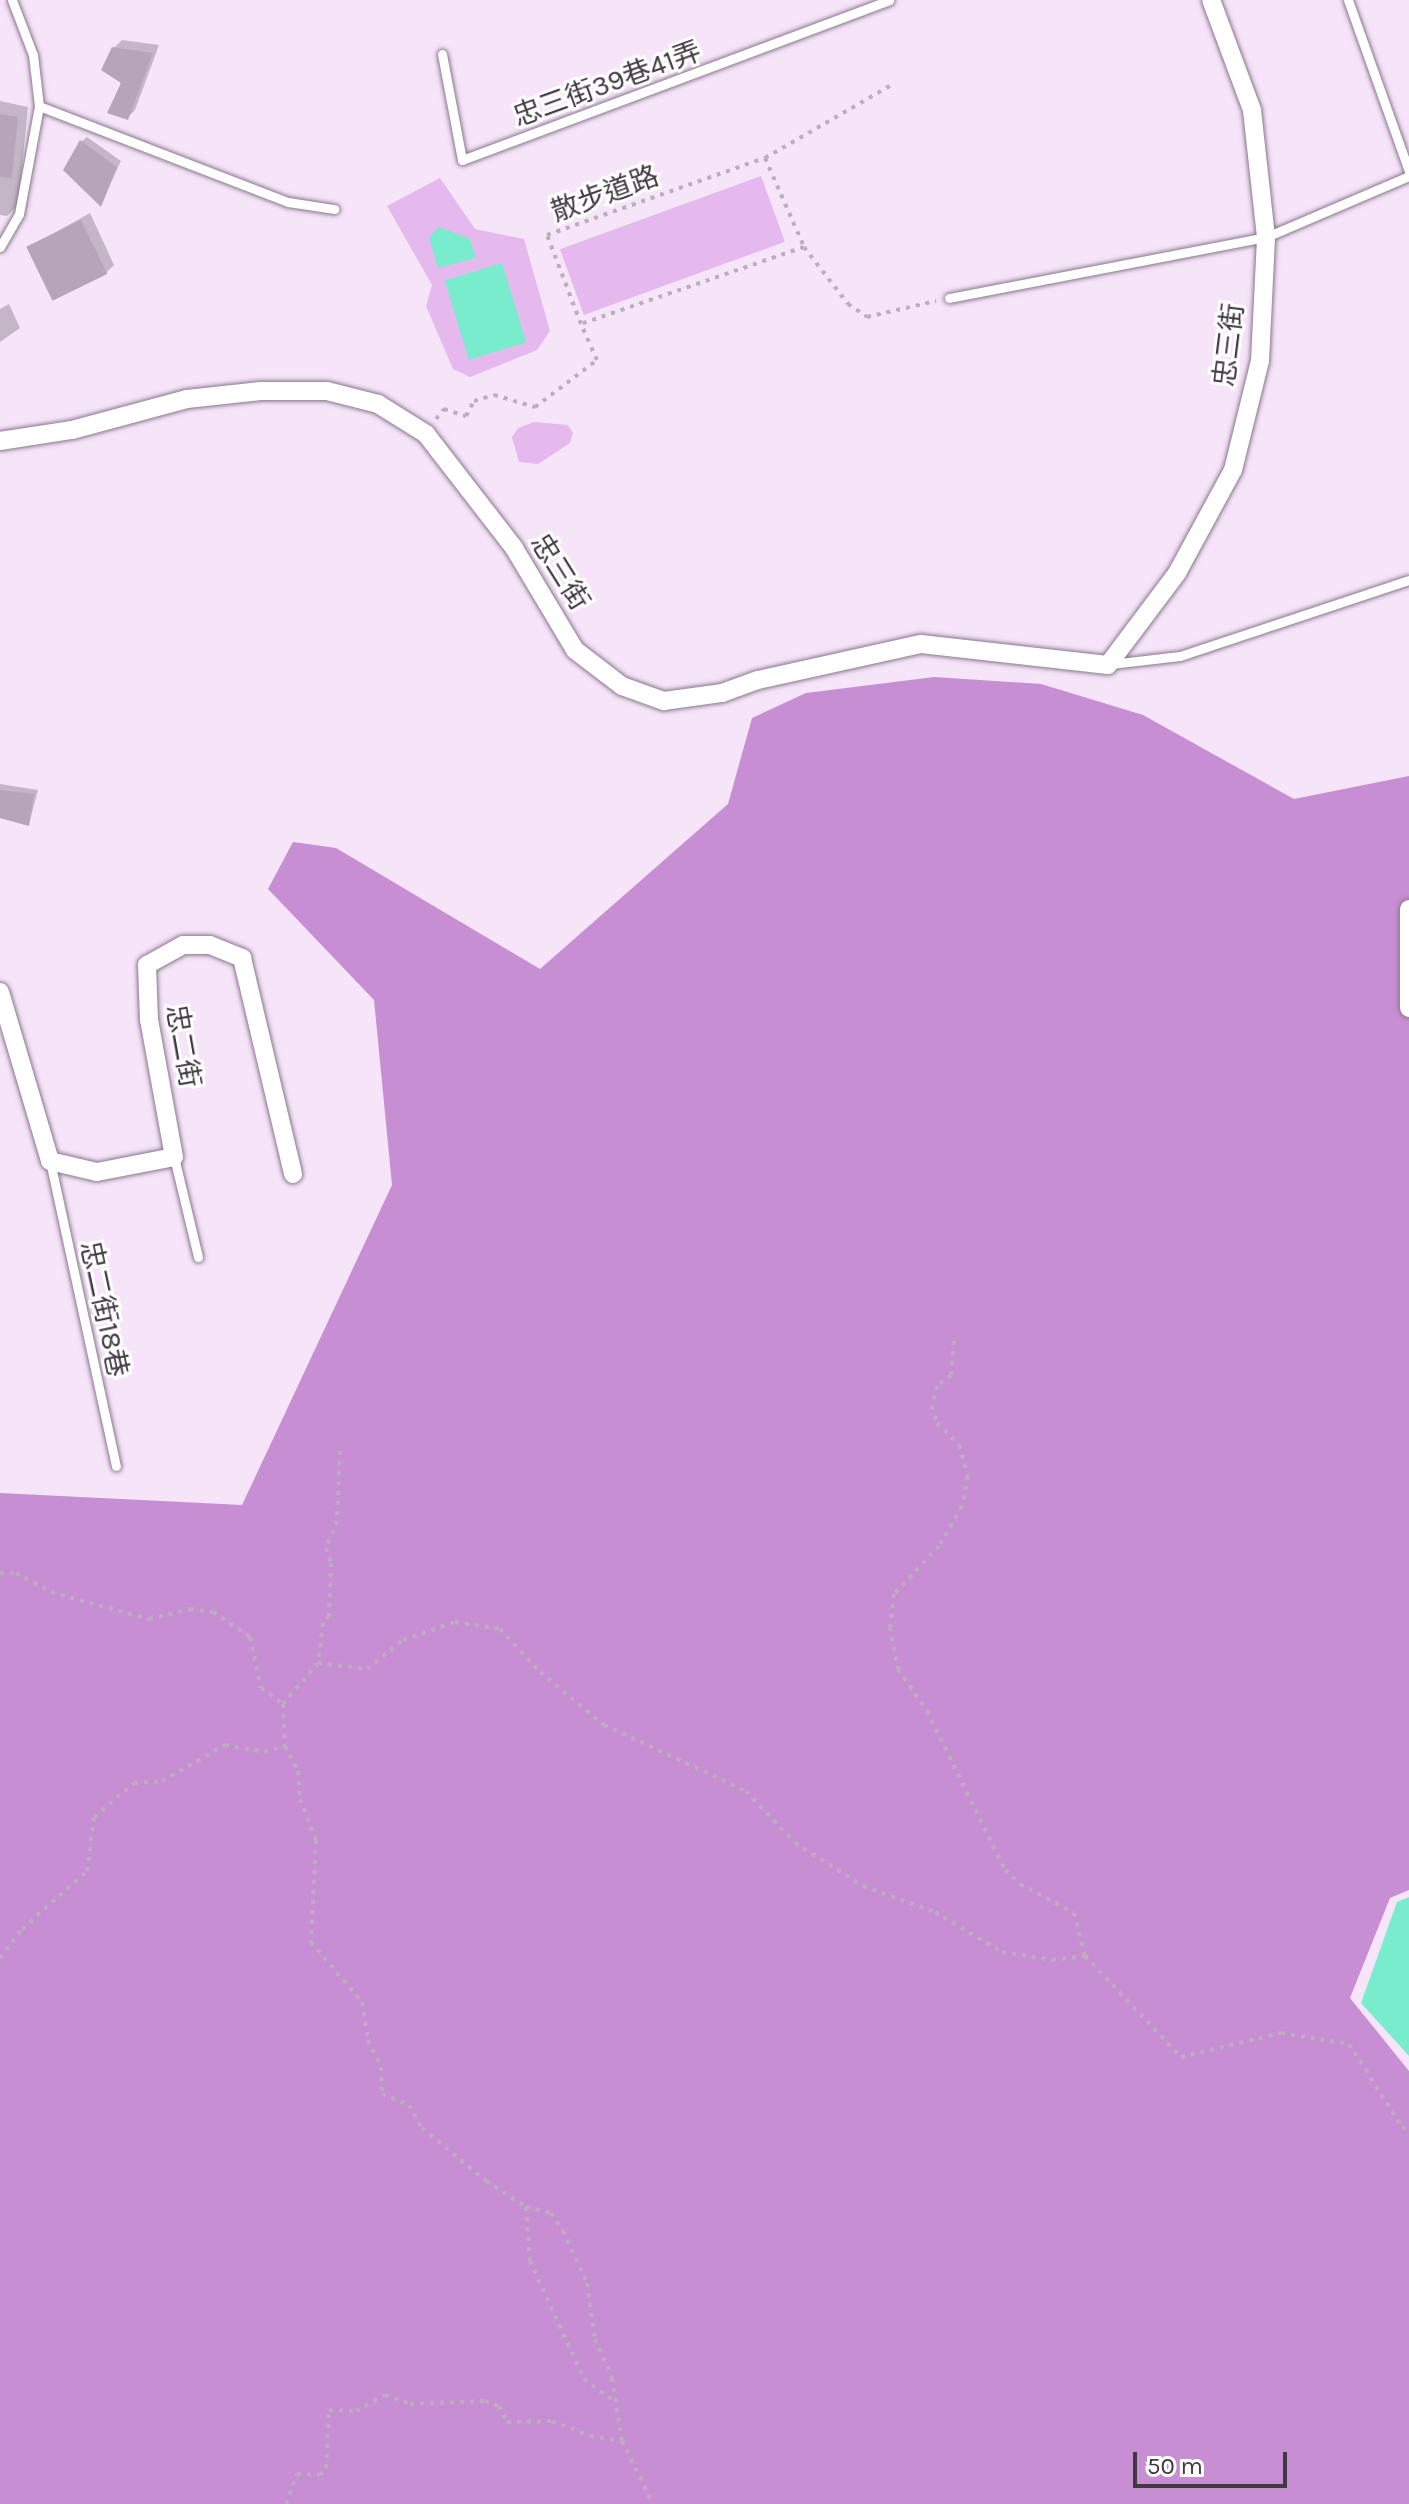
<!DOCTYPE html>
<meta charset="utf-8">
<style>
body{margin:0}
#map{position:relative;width:1409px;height:2504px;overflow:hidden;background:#f6e4f9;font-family:Karla,"Noto Sans TC",sans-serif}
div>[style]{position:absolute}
.green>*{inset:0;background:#e5b9ed;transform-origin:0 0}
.forest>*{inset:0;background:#c88ed3}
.water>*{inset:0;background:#78eccd;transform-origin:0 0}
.shadow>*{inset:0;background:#0003}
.building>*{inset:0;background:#b6a5b9;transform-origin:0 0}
.path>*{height:4px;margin-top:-2px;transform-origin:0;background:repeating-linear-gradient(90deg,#bcaebf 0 4px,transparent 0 10px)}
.roads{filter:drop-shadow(0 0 2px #88788b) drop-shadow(0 0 2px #88788b)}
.lane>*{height:9px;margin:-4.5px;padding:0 4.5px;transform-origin:4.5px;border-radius:4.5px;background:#fff}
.street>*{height:18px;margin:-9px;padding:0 9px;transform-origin:9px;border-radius:9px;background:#fff}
span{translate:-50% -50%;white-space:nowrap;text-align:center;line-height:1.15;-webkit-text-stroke:6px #fff;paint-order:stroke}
.street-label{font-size:28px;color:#403942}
.scale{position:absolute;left:1133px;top:2452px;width:154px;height:36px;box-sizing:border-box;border:4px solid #403942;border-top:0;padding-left:10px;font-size:24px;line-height:28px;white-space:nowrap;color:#403942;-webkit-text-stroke:6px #fff;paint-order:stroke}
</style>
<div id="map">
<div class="green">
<div style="left:761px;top:176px;width:70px;height:214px;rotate:70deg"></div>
<div style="clip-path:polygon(440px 178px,475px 229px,524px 239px,550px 331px,537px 350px,470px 377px,453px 369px,426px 306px,432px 285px,387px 206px)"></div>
<div style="clip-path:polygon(534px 422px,568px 425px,573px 433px,570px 443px,538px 464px,519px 462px,512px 437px,518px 428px)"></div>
</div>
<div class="forest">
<div style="clip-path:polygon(934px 677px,1041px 684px,1143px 715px,1294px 799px,1409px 776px,1409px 1890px,1390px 1898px,1350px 1998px,1409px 2071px,1409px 2504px,0 2504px,0 1493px,242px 1505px,392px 1185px,374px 1000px,268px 889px,293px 842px,336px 848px,540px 969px,728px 804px,752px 718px,806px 693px)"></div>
</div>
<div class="water">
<div style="clip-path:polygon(439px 227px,470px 239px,476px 258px,438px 268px,429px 238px)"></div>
<div style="left:502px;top:263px;width:83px;height:60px;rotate:73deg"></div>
<div style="clip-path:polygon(1409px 1897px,1409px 2056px,1361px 2003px,1397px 1902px)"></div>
</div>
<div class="shadow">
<div style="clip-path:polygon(122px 40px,159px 45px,135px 110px,127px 118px,114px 48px)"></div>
<div style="clip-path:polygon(0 101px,28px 107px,18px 205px,7px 216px,0 215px)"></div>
<div style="clip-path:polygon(87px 137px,121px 161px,101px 204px,82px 141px)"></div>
<div style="clip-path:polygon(90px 213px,114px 265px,106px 273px,29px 247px)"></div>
<div style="clip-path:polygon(9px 304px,20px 328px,0 342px,0 309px)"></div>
<div style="clip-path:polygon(0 784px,38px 790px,29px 824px,0 816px)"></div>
</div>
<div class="building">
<div style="clip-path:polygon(112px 47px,153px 53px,128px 120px,107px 113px,121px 83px,101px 70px)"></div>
<div style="clip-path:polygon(0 114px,18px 117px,12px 178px,0 177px)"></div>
<div style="clip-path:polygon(80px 140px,117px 167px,101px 207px,63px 170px)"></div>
<div style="left:81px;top:220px;width:60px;height:61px;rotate:64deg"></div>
<div style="clip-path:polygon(0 790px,34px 794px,29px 826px,0 818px)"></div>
</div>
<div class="path">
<div style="left:765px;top:158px;width:97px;rotate:66.3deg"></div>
<div style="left:804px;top:247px;width:236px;rotate:161deg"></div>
<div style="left:581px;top:324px;width:95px;rotate:-110.9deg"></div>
<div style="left:547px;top:235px;width:231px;rotate:-19.5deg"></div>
<div style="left:765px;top:158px;width:150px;rotate:-30deg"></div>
<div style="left:804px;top:247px;width:72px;rotate:52.3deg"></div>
<div style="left:848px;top:304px;width:23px;rotate:34deg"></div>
<div style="left:867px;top:317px;width:71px;rotate:-13.1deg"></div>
<div style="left:436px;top:419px;width:13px;rotate:-51deg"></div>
<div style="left:444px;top:409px;width:23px;rotate:18deg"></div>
<div style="left:466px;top:416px;width:17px;rotate:-62deg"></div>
<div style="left:474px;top:401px;width:21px;rotate:-17deg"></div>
<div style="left:494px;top:395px;width:43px;rotate:16.3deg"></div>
<div style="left:535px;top:407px;width:78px;rotate:-37.2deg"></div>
<div style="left:597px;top:360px;width:39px;rotate:-114deg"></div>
<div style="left:954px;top:1341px;width:34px;rotate:95deg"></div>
<div style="left:951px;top:1375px;width:18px;rotate:142deg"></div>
<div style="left:937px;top:1386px;width:21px;rotate:104deg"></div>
<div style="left:932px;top:1406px;width:18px;rotate:74deg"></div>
<div style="left:937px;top:1423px;width:31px;rotate:45deg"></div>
<div style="left:959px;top:1445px;width:32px;rotate:74deg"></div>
<div style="left:968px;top:1476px;width:31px;rotate:101deg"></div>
<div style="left:962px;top:1506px;width:46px;rotate:119.9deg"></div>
<div style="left:939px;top:1546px;width:66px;rotate:133.2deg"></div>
<div style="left:894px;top:1594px;width:33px;rotate:97deg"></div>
<div style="left:890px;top:1627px;width:43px;rotate:79.2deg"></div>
<div style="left:898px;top:1669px;width:51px;rotate:55.4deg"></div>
<div style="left:927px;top:1711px;width:177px;rotate:63.9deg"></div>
<div style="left:1005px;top:1870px;width:21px;rotate:43deg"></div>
<div style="left:1020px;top:1884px;width:61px;rotate:28.2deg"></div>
<div style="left:1074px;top:1913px;width:44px;rotate:75.7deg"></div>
<div style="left:1085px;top:1956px;width:139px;rotate:46.5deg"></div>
<div style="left:1181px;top:2057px;width:103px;rotate:-13.5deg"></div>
<div style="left:1281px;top:2033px;width:69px;rotate:9.2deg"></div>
<div style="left:1349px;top:2044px;width:98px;rotate:57.4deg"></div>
<div style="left:1402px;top:2127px;width:8px;rotate:23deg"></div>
<div style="left:340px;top:1451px;width:70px;rotate:92.5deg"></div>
<div style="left:337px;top:1521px;width:29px;rotate:112deg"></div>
<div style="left:326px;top:1548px;width:16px;rotate:72deg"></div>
<div style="left:331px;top:1563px;width:53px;rotate:92.2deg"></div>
<div style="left:329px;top:1616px;width:9px;rotate:131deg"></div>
<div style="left:323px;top:1623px;width:40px;rotate:97.1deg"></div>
<div style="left:318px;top:1663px;width:54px;rotate:130.5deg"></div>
<div style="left:283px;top:1704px;width:42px;rotate:87.3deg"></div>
<div style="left:285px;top:1746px;width:28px;rotate:63deg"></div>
<div style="left:298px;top:1771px;width:28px;rotate:86deg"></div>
<div style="left:300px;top:1799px;width:44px;rotate:68.7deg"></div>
<div style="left:316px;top:1840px;width:102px;rotate:92.8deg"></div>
<div style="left:311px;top:1942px;width:79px;rotate:49.6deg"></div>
<div style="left:362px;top:2002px;width:38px;rotate:81deg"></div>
<div style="left:368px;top:2040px;width:30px;rotate:64deg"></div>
<div style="left:381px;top:2067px;width:27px;rotate:88deg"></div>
<div style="left:382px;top:2094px;width:29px;rotate:22deg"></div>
<div style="left:409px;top:2105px;width:26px;rotate:61deg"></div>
<div style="left:422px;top:2128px;width:83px;rotate:39.6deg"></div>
<div style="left:486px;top:2181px;width:48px;rotate:33deg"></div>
<div style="left:526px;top:2207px;width:26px;rotate:13deg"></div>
<div style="left:551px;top:2213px;width:22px;rotate:56deg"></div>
<div style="left:563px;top:2231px;width:57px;rotate:65.2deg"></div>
<div style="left:587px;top:2283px;width:57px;rotate:81.9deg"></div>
<div style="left:595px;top:2339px;width:43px;rotate:66.4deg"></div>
<div style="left:612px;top:2378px;width:64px;rotate:81deg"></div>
<div style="left:622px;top:2441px;width:70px;rotate:63.8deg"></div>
<div style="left:0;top:1573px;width:16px"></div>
<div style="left:16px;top:1573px;width:40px;rotate:28deg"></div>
<div style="left:51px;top:1592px;width:102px;rotate:15.4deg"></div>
<div style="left:149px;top:1619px;width:42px;rotate:-13.7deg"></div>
<div style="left:190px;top:1609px;width:23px;rotate:7deg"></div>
<div style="left:213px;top:1612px;width:45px;rotate:34deg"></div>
<div style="left:250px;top:1637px;width:52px;rotate:77.8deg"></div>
<div style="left:261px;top:1688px;width:27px;rotate:36deg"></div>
<div style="left:318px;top:1663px;width:49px;rotate:7deg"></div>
<div style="left:367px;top:1669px;width:46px;rotate:-38.9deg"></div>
<div style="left:403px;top:1640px;width:55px;rotate:-19.1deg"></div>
<div style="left:455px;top:1622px;width:46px;rotate:8.8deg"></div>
<div style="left:500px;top:1629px;width:59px;rotate:47.1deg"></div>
<div style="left:540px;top:1672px;width:83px;rotate:39.6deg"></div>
<div style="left:604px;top:1725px;width:157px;rotate:24.9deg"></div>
<div style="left:746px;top:1791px;width:71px;rotate:46.7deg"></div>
<div style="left:795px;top:1843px;width:80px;rotate:32.3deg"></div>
<div style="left:863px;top:1886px;width:77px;rotate:19.9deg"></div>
<div style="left:935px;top:1912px;width:78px;rotate:30.8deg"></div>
<div style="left:1002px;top:1952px;width:51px;rotate:9.1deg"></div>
<div style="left:1052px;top:1960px;width:33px;rotate:-7deg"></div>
<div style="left:0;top:1958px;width:36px;rotate:-53deg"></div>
<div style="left:22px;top:1929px;width:87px;rotate:-41.7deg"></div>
<div style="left:87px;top:1871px;width:54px;rotate:-82.6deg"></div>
<div style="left:94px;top:1817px;width:52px;rotate:-40.4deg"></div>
<div style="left:134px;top:1783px;width:28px;rotate:-4deg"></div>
<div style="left:162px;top:1781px;width:73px;rotate:-29.7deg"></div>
<div style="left:225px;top:1745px;width:40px;rotate:10deg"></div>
<div style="left:264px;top:1752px;width:22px;rotate:-16deg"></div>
<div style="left:526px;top:2207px;width:54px;rotate:85.8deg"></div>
<div style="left:530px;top:2261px;width:130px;rotate:65.4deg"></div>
<div style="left:584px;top:2379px;width:36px;rotate:37deg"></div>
<div style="left:286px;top:2504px;width:32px;rotate:-70deg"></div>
<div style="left:297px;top:2474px;width:23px;rotate:2deg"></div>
<div style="left:320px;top:2475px;width:9px;rotate:-49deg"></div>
<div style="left:326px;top:2468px;width:58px;rotate:-87deg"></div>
<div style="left:329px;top:2410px;width:27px;rotate:2deg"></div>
<div style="left:356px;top:2411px;width:33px;rotate:-29deg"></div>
<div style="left:385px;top:2395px;width:27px;rotate:20deg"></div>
<div style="left:410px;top:2404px;width:75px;rotate:-2.3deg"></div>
<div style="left:485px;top:2401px;width:15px;rotate:20deg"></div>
<div style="left:499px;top:2406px;width:18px;rotate:63deg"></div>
<div style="left:507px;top:2422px;width:45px;rotate:-1.3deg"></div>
<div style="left:552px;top:2421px;width:41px;rotate:21.5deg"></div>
<div style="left:590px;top:2436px;width:32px;rotate:9deg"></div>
</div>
<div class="roads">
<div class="lane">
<div style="left:1348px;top:0;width:182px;rotate:70.4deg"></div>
<div style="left:442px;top:54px;width:108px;rotate:79.3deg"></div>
<div style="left:462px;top:160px;width:456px;rotate:-20.5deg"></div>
<div style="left:39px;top:106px;width:267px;rotate:21.1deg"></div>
<div style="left:288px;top:202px;width:47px;rotate:8.7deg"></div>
<div style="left:0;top:247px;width:38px;rotate:-60deg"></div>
<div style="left:19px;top:214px;width:110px;rotate:-79.5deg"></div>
<div style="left:39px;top:106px;width:51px;rotate:-96.7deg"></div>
<div style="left:33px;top:55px;width:59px;rotate:-110.9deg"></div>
<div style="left:949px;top:298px;width:323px;rotate:-10.9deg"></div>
<div style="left:1266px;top:237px;width:155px;rotate:-23.1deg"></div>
<div style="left:1111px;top:664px;width:69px;rotate:-6.6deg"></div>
<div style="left:1180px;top:656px;width:241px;rotate:-18.4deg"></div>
<div style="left:174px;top:1157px;width:103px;rotate:76.5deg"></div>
<div style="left:50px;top:1161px;width:312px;rotate:77.8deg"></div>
</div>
<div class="street">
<div style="left:0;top:441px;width:73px;rotate:-8.7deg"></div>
<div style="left:72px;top:430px;width:119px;rotate:-15.1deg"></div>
<div style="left:187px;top:399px;width:74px;rotate:-6.2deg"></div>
<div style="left:261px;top:391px;width:66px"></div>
<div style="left:327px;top:391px;width:53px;rotate:14.3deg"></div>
<div style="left:378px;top:404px;width:57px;rotate:32deg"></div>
<div style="left:426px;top:434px;width:144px;rotate:52.3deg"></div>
<div style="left:514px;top:548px;width:119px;rotate:59.1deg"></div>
<div style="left:575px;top:650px;width:59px;rotate:37.5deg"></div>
<div style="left:622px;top:686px;width:45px;rotate:19.7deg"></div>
<div style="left:664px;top:701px;width:59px;rotate:-7.9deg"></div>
<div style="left:722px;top:693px;width:38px;rotate:-20deg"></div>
<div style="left:758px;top:680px;width:167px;rotate:-12.5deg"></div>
<div style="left:921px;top:644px;width:188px;rotate:6.4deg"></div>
<div style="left:1108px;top:665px;width:115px;rotate:-53.1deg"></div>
<div style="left:1177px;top:573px;width:117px;rotate:-61.5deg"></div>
<div style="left:1233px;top:470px;width:112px;rotate:-76.1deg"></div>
<div style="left:1260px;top:361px;width:124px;rotate:-87.2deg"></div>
<div style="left:1266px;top:237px;width:128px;rotate:-96.3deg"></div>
<div style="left:1252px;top:110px;width:117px;rotate:-110.4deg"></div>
<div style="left:1409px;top:909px;width:99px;rotate:90deg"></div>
<div style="left:0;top:992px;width:176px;rotate:73.5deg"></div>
<div style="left:50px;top:1161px;width:48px;rotate:13.2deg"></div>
<div style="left:97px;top:1172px;width:78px;rotate:-11deg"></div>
<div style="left:174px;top:1157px;width:139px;rotate:-100.3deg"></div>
<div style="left:149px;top:1020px;width:55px;rotate:-92.1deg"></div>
<div style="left:147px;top:965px;width:41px;rotate:-29.1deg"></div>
<div style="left:183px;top:945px;width:27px"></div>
<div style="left:210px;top:945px;width:35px;rotate:22deg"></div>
<div style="left:242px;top:958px;width:222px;rotate:76.7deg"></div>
</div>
</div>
<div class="street-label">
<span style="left:607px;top:84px;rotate:-20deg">忠三街39巷41弄</span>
<span style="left:605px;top:194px;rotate:-20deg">散步道路</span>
<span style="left:1229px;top:345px;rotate:-83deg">忠三街</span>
<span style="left:560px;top:572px;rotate:58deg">忠三街</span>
<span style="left:183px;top:1046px;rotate:80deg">忠二街</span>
<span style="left:104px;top:1309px;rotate:78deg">忠二街18巷</span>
</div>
<div class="scale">50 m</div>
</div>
